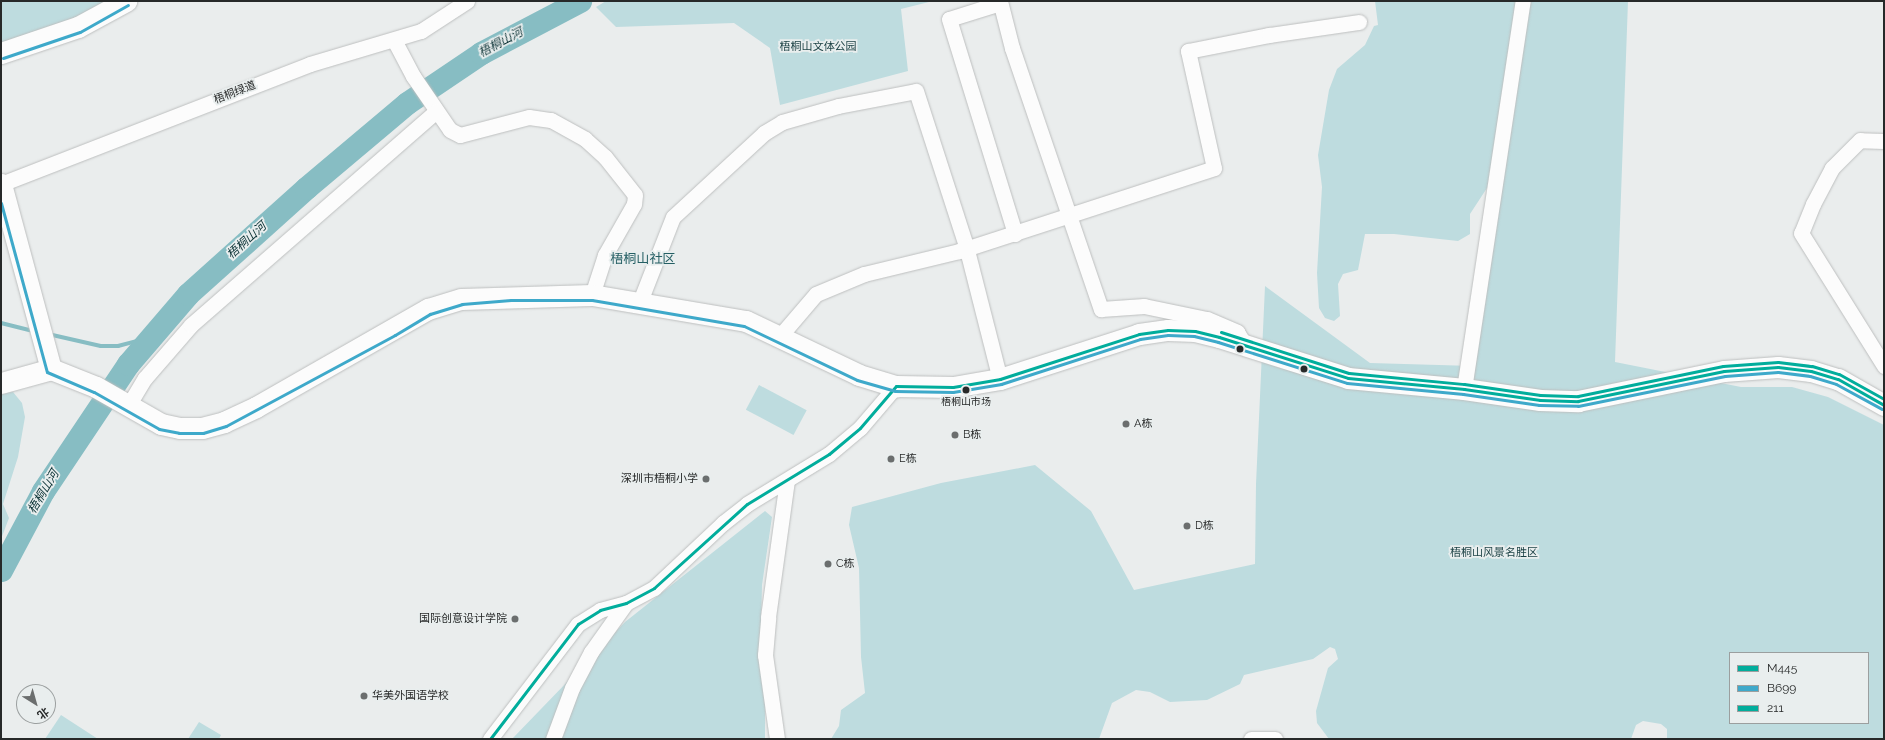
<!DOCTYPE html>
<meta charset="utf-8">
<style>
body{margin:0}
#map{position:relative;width:1885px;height:740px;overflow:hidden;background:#eaeded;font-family:Raleway,"Noto Sans SC",sans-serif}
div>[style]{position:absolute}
.green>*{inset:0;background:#bedcdf;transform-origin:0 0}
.stream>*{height:4px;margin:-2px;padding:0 2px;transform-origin:2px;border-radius:2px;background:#87bdc3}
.river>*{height:23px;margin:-11.5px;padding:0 11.5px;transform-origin:11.5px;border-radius:11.5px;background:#87bdc3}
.roads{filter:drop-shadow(0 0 1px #bdbfbf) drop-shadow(0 0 1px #bdbfbf)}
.street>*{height:15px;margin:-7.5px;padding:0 7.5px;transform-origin:7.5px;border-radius:7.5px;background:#fcfcfc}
.secondary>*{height:21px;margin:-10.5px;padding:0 10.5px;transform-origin:10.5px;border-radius:10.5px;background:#fcfcfc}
.bus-1>*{height:3px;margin:-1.5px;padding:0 1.5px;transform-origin:1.5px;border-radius:1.5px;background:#01ad9c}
.bus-2>*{height:3px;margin:-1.5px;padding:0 1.5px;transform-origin:1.5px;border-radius:1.5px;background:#3ea9ca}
.bus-3>*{height:3px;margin:-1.5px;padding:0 1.5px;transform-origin:1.5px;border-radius:1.5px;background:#01ad9c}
.dots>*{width:11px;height:11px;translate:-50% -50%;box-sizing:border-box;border:2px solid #e9eeee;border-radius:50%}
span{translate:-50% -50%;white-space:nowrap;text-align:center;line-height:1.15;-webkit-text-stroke:3.5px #e9eeee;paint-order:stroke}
.bus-label{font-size:10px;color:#272929}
.park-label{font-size:11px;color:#193f42}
.street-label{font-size:11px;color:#272929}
.poi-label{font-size:11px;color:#272929}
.left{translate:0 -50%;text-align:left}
.right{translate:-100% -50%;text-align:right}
.water-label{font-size:12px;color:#0b3235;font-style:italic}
.quarter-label{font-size:13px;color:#255f64}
.frame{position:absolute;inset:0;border:2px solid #272929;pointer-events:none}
.legend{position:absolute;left:1729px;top:652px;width:140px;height:72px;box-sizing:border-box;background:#e9eeee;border:1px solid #9b9f9f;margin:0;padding:5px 7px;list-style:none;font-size:12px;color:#272929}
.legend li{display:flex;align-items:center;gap:8px;height:20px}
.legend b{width:20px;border:1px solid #9b9f9f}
.north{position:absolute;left:16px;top:684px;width:40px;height:40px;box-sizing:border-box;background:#e9eeee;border:1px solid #9b9f9f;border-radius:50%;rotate:143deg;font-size:11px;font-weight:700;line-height:16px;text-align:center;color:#272929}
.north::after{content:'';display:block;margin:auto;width:14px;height:18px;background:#6b6e6e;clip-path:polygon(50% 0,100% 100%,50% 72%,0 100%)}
</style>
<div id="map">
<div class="green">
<div style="clip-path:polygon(1px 1px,118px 1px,1px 47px)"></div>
<div style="clip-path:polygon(606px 1px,933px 1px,901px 9px,908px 71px,780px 105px,770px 48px,734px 23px,616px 27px,596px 7px)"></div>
<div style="clip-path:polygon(1375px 1px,1521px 1px,1494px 184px,1487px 188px,1470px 214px,1470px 234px,1458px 241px,1394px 234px,1365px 234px,1358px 270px,1343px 274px,1338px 284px,1340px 316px,1334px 321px,1325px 318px,1319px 308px,1317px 273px,1322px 187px,1318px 155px,1329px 90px,1337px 69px,1365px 45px,1374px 26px,1378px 25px)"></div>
<div style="clip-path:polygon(evenodd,1530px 1px,1628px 1px,1615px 362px,1741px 387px,1792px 387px,1828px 397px,1884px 425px,1884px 739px,1667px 739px,1667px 729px,1661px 724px,1643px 721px,1636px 725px,1631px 739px,1329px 739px,1317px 723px,1316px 711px,1328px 668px,1338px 659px,1335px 649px,1330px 647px,1313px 659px,1244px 675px,1240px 684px,1207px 700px,1170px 702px,1150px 692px,1136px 690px,1112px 703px,1099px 739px,831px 739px,839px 726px,841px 710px,865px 693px,861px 657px,859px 568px,849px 525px,852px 507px,941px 483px,1035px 465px,1091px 511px,1134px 590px,1255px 564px,1256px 484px,1265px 286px,1370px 363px,1473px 366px,1530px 1px,1730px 653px,1868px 653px,1868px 723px,1730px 723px,1730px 653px)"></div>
<div style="left:759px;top:385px;width:54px;height:28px;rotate:28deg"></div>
<div style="clip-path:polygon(13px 392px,22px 403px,25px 417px,18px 457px,3px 504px,9px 518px,1px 539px,1px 393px)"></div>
<div style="clip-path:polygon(765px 511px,772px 517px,762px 585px,760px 668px,765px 690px,765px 739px,512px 739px,625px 622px)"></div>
<div style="clip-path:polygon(61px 715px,98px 739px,45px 739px)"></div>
<div style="clip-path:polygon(199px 722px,221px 735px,219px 739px,188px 739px)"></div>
</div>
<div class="stream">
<div style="left:1px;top:323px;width:34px;rotate:14deg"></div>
<div style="left:48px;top:334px;width:54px;rotate:12.8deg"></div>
<div style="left:101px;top:346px;width:17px"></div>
<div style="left:118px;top:346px;width:20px;rotate:-15deg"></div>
<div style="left:137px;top:341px;width:26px;rotate:-31deg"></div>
</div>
<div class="river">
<div style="left:1px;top:570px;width:89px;rotate:-62deg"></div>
<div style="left:43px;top:491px;width:153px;rotate:-56.2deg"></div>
<div style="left:128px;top:364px;width:92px;rotate:-49.4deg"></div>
<div style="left:188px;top:294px;width:159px;rotate:-41.9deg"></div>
<div style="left:306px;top:188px;width:132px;rotate:-40.1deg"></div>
<div style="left:407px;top:103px;width:89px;rotate:-34deg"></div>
<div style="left:481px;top:53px;width:112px;rotate:-27.7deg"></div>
</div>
<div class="roads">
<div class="street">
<div style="left:1000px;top:1px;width:49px;rotate:75.7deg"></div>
<div style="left:1012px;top:48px;width:276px;rotate:71.2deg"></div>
<div style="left:1101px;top:309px;width:43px;rotate:-4deg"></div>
<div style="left:1144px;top:306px;width:64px;rotate:11.7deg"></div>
<div style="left:1207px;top:319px;width:33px;rotate:23deg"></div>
<div style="left:1237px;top:332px;width:13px;rotate:58deg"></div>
<div style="left:1000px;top:3px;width:53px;rotate:162.6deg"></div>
<div style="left:949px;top:19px;width:225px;rotate:72.9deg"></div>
<div style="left:394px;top:40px;width:41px;rotate:62.2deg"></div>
<div style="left:413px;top:76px;width:65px;rotate:55.6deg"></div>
<div style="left:450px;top:130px;width:11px;rotate:27deg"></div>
<div style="left:460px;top:135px;width:71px;rotate:-14.6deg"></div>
<div style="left:529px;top:117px;width:22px;rotate:8deg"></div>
<div style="left:551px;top:120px;width:39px;rotate:29deg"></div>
<div style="left:585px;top:139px;width:27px;rotate:42deg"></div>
<div style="left:605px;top:157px;width:48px;rotate:51.7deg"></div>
<div style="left:635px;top:195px;width:9px;rotate:96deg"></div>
<div style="left:634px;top:204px;width:59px;rotate:119.6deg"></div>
<div style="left:605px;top:255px;width:42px;rotate:108deg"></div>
<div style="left:1884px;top:141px;width:24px;rotate:-178deg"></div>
<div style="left:1860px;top:140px;width:40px;rotate:135deg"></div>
<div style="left:1832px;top:168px;width:41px;rotate:117.8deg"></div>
<div style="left:1813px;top:204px;width:31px;rotate:112deg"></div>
<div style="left:1801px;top:233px;width:157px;rotate:58deg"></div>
<div style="left:1px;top:184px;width:331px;rotate:-21.2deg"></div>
<div style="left:310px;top:64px;width:116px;rotate:-16.6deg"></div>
<div style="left:421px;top:31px;width:55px;rotate:-33.1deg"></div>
<div style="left:639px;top:304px;width:93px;rotate:-68.7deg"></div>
<div style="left:673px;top:217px;width:124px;rotate:-42.7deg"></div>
<div style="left:764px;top:133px;width:21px;rotate:-31deg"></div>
<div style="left:782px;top:122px;width:58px;rotate:-15.9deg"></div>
<div style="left:838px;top:106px;width:79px;rotate:-10.9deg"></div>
<div style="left:916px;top:91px;width:163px;rotate:72.1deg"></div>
<div style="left:966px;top:246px;width:137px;rotate:75.7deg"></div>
<div style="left:780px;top:336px;width:55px;rotate:-49.4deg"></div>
<div style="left:816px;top:294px;width:52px;rotate:-22.6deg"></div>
<div style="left:864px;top:274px;width:98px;rotate:-13.6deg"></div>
<div style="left:959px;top:251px;width:268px;rotate:-18deg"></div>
<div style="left:1214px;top:168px;width:120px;rotate:-102.5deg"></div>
<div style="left:1188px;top:51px;width:83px;rotate:-11.2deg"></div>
<div style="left:1269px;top:35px;width:91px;rotate:-8.2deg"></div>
<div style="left:1464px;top:389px;width:392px;rotate:-81.4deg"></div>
<div style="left:128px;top:406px;width:33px;rotate:-59deg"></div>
<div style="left:145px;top:378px;width:70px;rotate:-49deg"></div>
<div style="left:191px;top:325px;width:325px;rotate:-41.1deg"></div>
<div style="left:490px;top:739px;width:145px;rotate:-52.6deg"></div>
<div style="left:578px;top:624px;width:26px;rotate:-32deg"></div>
<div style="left:600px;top:610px;width:27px;rotate:-15deg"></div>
<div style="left:626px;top:603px;width:32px;rotate:-28deg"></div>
<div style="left:654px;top:588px;width:95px;rotate:-43.3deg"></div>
<div style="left:723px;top:523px;width:31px;rotate:-38deg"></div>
<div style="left:747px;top:504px;width:96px;rotate:-31.4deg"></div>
<div style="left:829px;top:454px;width:40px;rotate:-40deg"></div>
<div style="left:860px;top:428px;width:55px;rotate:-49.4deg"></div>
<div style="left:553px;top:739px;width:54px;rotate:-69.6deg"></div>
<div style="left:572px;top:688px;width:41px;rotate:-62.2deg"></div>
<div style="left:591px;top:652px;width:60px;rotate:-54.5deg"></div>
<div style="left:777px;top:739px;width:85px;rotate:-98.1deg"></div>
<div style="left:765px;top:655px;width:38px;rotate:-85deg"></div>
<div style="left:768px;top:617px;width:138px;rotate:-82.1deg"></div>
<div style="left:1251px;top:739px;width:24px"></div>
</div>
<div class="secondary">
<div style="left:1px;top:53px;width:81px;rotate:-18.7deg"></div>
<div style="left:78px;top:27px;width:55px;rotate:-28.4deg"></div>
<div style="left:1px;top:184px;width:192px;rotate:74.9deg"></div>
<div style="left:51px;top:369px;width:48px;rotate:21.8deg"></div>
<div style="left:96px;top:387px;width:75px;rotate:29.6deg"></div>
<div style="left:161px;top:424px;width:19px;rotate:12deg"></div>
<div style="left:180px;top:428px;width:22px"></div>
<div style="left:202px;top:428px;width:23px;rotate:-15deg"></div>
<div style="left:224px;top:422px;width:35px;rotate:-25deg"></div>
<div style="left:256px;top:407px;width:198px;rotate:-29.7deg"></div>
<div style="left:428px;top:309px;width:34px;rotate:-17deg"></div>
<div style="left:461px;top:299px;width:131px;rotate:-1.7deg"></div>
<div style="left:592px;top:295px;width:156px;rotate:9.6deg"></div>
<div style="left:746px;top:321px;width:125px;rotate:25.5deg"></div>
<div style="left:859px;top:375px;width:39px;rotate:17deg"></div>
<div style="left:896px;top:386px;width:57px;rotate:1deg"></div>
<div style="left:953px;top:387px;width:48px;rotate:-9.7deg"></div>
<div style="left:1000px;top:379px;width:146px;rotate:-17.9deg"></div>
<div style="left:1139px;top:334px;width:29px;rotate:-8deg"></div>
<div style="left:1168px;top:330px;width:27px;rotate:2deg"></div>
<div style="left:1195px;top:331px;width:25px;rotate:14deg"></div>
<div style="left:1219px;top:337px;width:135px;rotate:17.6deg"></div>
<div style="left:1348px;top:378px;width:117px;rotate:5.4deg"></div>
<div style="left:1464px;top:389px;width:77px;rotate:8.2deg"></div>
<div style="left:1540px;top:400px;width:38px;rotate:2deg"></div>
<div style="left:1578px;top:401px;width:149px;rotate:-11.6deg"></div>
<div style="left:1724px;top:371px;width:54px;rotate:-4.2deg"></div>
<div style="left:1778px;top:367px;width:33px;rotate:7deg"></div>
<div style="left:1811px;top:371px;width:28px;rotate:17deg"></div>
<div style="left:1838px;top:379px;width:53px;rotate:29.5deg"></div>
<div style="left:1px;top:383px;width:52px;rotate:-15.6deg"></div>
</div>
</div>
<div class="bus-1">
<div style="left:896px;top:386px;width:57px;rotate:1deg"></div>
<div style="left:953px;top:387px;width:48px;rotate:-9.7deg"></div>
<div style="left:1000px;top:379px;width:146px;rotate:-17.9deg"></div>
<div style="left:1139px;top:334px;width:29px;rotate:-8deg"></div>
<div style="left:1168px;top:330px;width:27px;rotate:2deg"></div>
<div style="left:1195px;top:331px;width:25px;rotate:14deg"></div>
<div style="left:1219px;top:337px;width:135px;rotate:17.6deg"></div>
<div style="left:1348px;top:378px;width:117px;rotate:5.4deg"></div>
<div style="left:1464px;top:389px;width:77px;rotate:8.2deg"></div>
<div style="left:1540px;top:400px;width:38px;rotate:2deg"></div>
<div style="left:1578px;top:401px;width:149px;rotate:-11.6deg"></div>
<div style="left:1724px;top:371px;width:54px;rotate:-4.2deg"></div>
<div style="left:1778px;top:367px;width:33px;rotate:7deg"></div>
<div style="left:1811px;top:371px;width:28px;rotate:17deg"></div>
<div style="left:1838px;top:379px;width:53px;rotate:29.5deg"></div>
<div style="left:490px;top:739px;width:145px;rotate:-52.6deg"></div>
<div style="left:578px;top:624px;width:26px;rotate:-32deg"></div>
<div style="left:600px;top:610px;width:27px;rotate:-15deg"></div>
<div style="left:626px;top:603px;width:32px;rotate:-28deg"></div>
<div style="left:654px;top:588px;width:125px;rotate:-42.1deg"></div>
<div style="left:747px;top:504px;width:96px;rotate:-31.4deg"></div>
<div style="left:829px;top:454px;width:40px;rotate:-40deg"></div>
<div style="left:860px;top:428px;width:55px;rotate:-49.4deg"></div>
</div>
<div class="bus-2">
<div style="left:3px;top:58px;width:81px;rotate:-18.7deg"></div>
<div style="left:80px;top:32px;width:55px;rotate:-29.4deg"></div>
<div style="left:1px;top:203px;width:175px;rotate:74.8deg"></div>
<div style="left:47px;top:372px;width:51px;rotate:23.1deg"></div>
<div style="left:94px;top:392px;width:75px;rotate:29.6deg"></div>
<div style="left:159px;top:429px;width:20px;rotate:11deg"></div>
<div style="left:179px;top:433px;width:24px"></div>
<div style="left:203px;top:433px;width:24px;rotate:-17deg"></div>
<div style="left:226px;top:426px;width:192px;rotate:-28.3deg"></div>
<div style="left:395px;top:335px;width:41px;rotate:-31deg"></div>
<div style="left:430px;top:314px;width:34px;rotate:-17deg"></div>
<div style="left:462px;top:304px;width:49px;rotate:-4.7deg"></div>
<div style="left:511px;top:300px;width:81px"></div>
<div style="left:592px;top:300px;width:154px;rotate:9.7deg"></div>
<div style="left:744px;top:326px;width:125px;rotate:25.5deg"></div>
<div style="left:857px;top:380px;width:40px;rotate:16deg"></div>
<div style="left:895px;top:391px;width:58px;rotate:1deg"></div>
<div style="left:953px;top:392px;width:49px;rotate:-9.5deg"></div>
<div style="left:1001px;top:384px;width:146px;rotate:-17.9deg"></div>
<div style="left:1140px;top:339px;width:28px;rotate:-8deg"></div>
<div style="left:1168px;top:335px;width:26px;rotate:2deg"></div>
<div style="left:1194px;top:336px;width:25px;rotate:14deg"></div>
<div style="left:1218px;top:342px;width:135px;rotate:17.6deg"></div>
<div style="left:1347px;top:383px;width:117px;rotate:5.4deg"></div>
<div style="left:1463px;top:394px;width:77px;rotate:8.2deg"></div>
<div style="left:1539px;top:405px;width:39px;rotate:1deg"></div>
<div style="left:1578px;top:406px;width:150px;rotate:-11.5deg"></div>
<div style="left:1725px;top:376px;width:53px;rotate:-4.3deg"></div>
<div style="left:1778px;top:372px;width:32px;rotate:7deg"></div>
<div style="left:1810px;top:376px;width:27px;rotate:17deg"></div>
<div style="left:1836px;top:384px;width:52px;rotate:28.5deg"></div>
</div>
<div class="bus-3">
<div style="left:1221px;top:332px;width:134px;rotate:17.8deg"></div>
<div style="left:1349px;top:373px;width:116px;rotate:5.5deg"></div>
<div style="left:1464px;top:384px;width:77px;rotate:8.2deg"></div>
<div style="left:1540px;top:395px;width:38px;rotate:2deg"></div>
<div style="left:1578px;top:396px;width:148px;rotate:-11.7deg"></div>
<div style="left:1723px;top:366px;width:55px;rotate:-4.2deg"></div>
<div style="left:1778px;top:362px;width:34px;rotate:7deg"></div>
<div style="left:1812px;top:366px;width:28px;rotate:17deg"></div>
<div style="left:1839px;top:374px;width:51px;rotate:29.1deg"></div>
</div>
<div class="dots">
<div style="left:1240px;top:349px;background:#272929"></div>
<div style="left:1304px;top:369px;background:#272929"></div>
<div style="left:966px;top:390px;background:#272929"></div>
<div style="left:1126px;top:424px;background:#6b6e6e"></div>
<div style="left:955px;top:435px;background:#6b6e6e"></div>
<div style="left:891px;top:459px;background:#6b6e6e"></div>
<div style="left:706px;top:479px;background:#6b6e6e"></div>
<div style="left:1187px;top:526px;background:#6b6e6e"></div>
<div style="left:828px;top:564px;background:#6b6e6e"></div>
<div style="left:515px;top:619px;background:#6b6e6e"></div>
<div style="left:364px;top:696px;background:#6b6e6e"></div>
</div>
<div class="bus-label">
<span style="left:966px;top:402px">梧桐山市场</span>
</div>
<div class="park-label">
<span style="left:818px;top:47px">梧桐山文体公园</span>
<span style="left:1494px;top:553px">梧桐山风景名胜区</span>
</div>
<div class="street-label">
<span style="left:235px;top:93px;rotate:-21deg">梧桐绿道</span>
</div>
<div class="poi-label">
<span class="left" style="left:1134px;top:424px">A栋</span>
<span class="left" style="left:963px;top:435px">B栋</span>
<span class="left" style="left:899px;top:459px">E栋</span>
<span class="right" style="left:698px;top:479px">深圳市梧桐小学</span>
<span class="left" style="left:1195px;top:526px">D栋</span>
<span class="left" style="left:836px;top:564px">C栋</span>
<span class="right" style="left:507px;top:619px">国际创意设计学院</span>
<span class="left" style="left:372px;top:696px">华美外国语学校</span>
</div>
<div class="water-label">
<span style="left:501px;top:43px;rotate:-28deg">梧桐山河</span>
<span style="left:247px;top:241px;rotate:-42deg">梧桐山河</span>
<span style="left:44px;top:492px;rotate:-59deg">梧桐山河</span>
</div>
<div class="quarter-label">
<span style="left:643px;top:259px">梧桐山社区</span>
</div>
<div class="frame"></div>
<ul class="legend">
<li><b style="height:5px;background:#01ad9c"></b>M445</li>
<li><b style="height:5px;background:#3ea9ca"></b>B699</li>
<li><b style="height:5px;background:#01ad9c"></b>211</li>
</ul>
<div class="north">北</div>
</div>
